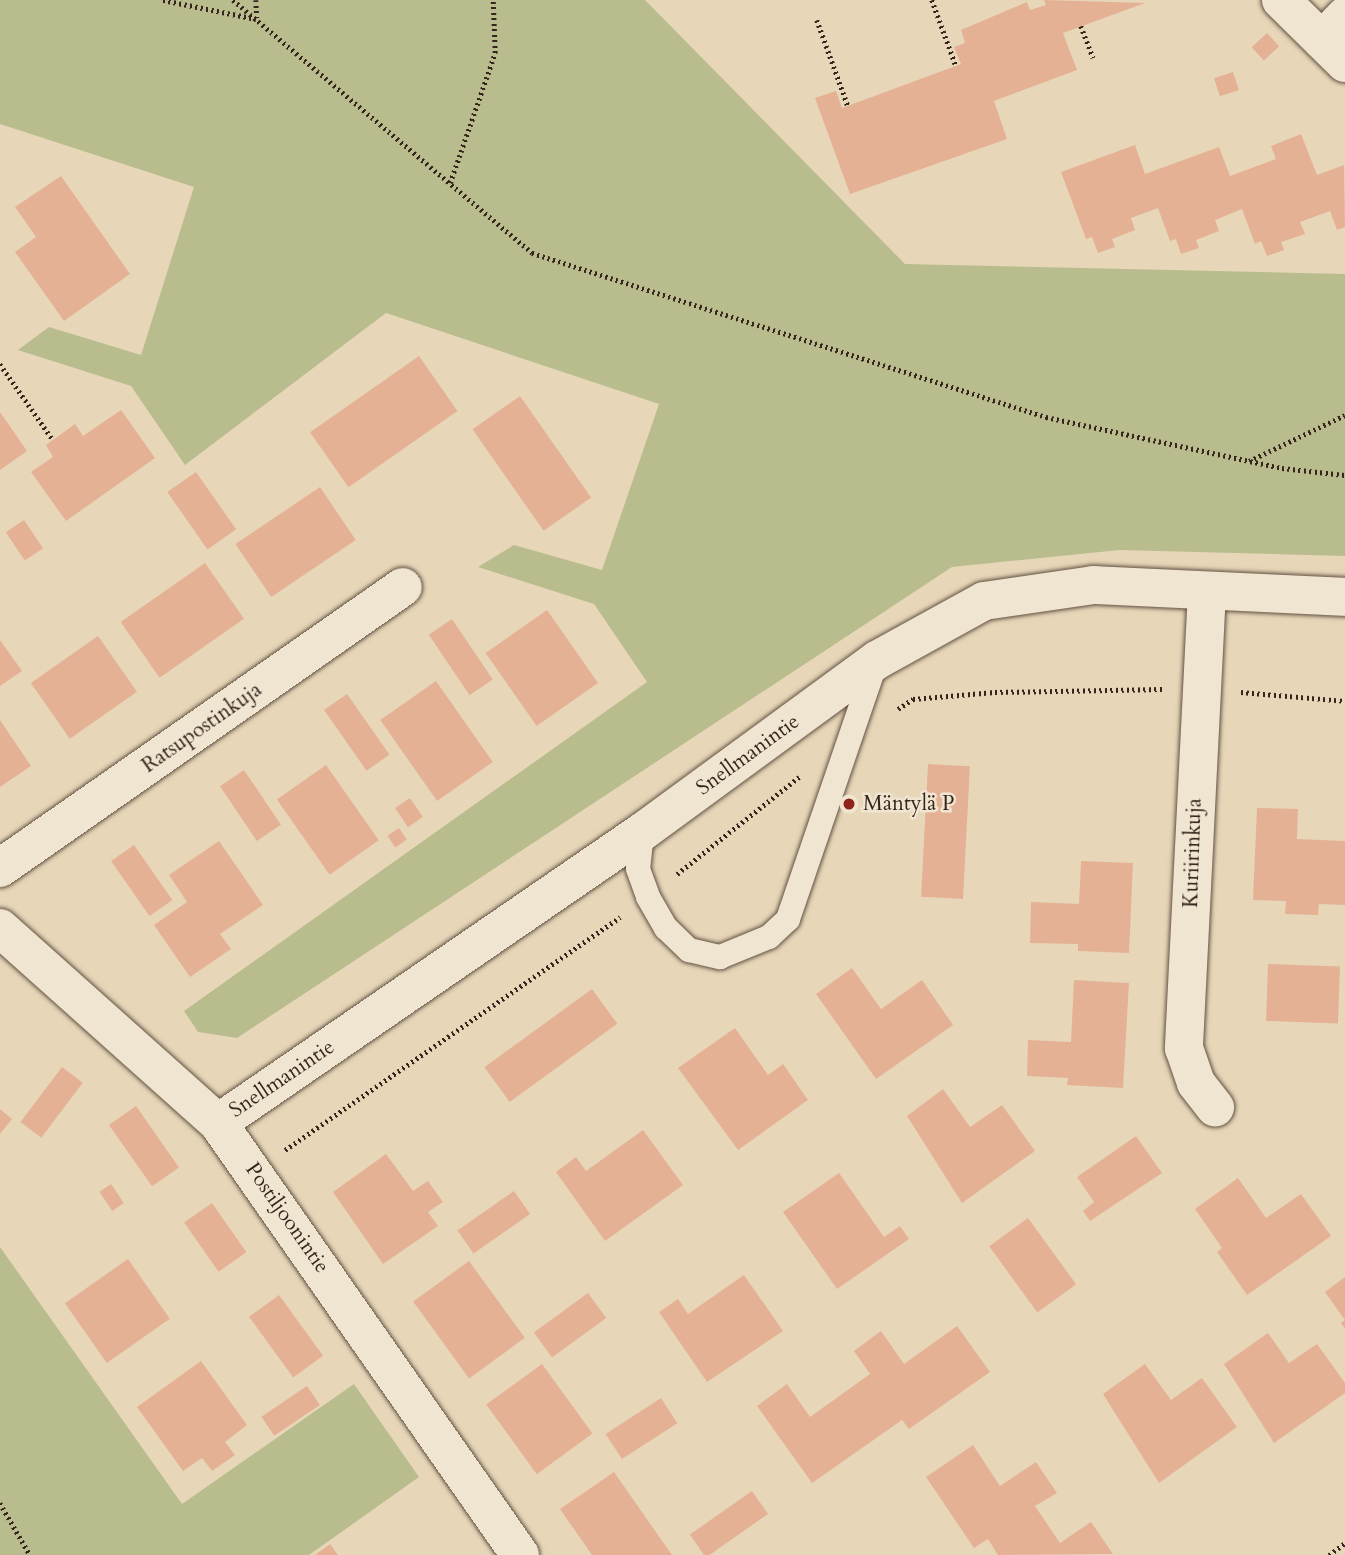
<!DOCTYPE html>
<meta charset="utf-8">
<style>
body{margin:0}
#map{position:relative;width:1345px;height:1555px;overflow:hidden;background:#e7d7b8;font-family:Cardo,serif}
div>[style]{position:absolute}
.green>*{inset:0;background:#b9bd8d}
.building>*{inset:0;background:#e5b195;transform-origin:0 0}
.path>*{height:4.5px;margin-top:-2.25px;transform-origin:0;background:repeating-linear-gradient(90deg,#37241c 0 2px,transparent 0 5.5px)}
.roads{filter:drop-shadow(0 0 2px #635143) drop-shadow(0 0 2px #635143)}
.lane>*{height:24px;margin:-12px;padding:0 12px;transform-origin:12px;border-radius:12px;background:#efe5d1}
.street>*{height:38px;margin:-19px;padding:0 19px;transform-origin:19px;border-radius:19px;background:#efe5d1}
.secondary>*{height:38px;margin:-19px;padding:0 19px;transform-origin:19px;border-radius:19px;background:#efe5d1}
.dots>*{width:19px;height:19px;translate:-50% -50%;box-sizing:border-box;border:4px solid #efe5d1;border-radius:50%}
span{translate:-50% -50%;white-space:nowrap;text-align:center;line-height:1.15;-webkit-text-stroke:5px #efe5d1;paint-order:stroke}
.street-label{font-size:21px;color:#37241c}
.poi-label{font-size:21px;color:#37241c}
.left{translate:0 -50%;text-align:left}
</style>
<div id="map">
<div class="green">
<div style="clip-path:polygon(0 0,645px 0,905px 264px,1345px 274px,1345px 556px,1120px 550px,952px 567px,237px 1038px,198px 1032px,184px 1011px,647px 682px,594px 604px,478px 567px,514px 545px,602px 570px,659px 404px,386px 313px,185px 465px,131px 386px,18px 350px,49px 327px,141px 355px,194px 187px,0 124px)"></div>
<div style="clip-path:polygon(0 1247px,182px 1504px,354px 1384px,419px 1477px,309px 1555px,0 1555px)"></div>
</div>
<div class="building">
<div style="clip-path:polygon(1044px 0,1145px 3px,1063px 33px,1077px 70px,994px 101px,1007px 139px,850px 194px,815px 98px,836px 91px,842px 108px,961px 64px,954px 47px,965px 43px,961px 30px,1027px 2px,1030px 10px,1046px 5px)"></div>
<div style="left:1267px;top:33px;width:18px;height:21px;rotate:47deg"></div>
<div style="left:1233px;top:72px;width:19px;height:20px;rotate:72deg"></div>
<div style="clip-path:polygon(1301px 134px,1317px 175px,1344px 165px,1345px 227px,1337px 230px,1330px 211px,1300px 222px,1305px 234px,1281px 242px,1284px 250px,1267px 256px,1261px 241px,1255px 244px,1242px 209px,1215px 220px,1219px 231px,1196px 240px,1199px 248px,1181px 254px,1176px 239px,1170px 241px,1158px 208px,1131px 218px,1135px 230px,1112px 239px,1115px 247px,1098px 253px,1092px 237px,1086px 239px,1061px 172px,1135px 145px,1145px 174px,1219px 147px,1230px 176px,1276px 159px,1271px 146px)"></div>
<div style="clip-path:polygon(61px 176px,130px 274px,64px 321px,15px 252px,36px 237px,15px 207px)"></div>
<div style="left:419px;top:356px;width:67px;height:133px;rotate:55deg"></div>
<div style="left:520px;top:396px;width:124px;height:58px;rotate:55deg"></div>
<div style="clip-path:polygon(121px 410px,155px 458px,66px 521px,31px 472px,53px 457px,46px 445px,75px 424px,83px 436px)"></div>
<div style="clip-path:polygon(0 412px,27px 451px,0 470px)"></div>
<div style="left:196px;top:472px;width:70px;height:35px;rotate:55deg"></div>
<div style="left:320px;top:487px;width:64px;height:102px;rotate:56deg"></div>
<div style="left:24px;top:520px;width:34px;height:22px;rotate:56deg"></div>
<div style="left:205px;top:563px;width:68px;height:103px;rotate:55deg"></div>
<div style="left:547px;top:610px;width:89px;height:75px;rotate:55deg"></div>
<div style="left:452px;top:619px;width:73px;height:28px;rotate:56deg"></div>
<div style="left:98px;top:636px;width:68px;height:82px;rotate:55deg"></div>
<div style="clip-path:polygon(0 640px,22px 671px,0 686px)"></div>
<div style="left:436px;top:681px;width:99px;height:68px;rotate:55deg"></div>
<div style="left:347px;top:694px;width:74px;height:28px;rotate:55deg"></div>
<div style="clip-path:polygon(0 720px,31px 766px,0 787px)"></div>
<div style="left:928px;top:764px;width:42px;height:133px;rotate:3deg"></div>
<div style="left:326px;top:765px;width:92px;height:60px;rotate:55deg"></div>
<div style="left:244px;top:770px;width:66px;height:29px;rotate:56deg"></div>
<div style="left:410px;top:798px;width:23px;height:18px;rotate:56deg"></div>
<div style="clip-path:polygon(1257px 808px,1298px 809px,1297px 839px,1345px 841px,1345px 905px,1319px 904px,1318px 915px,1285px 914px,1286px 901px,1253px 900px)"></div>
<div style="left:399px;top:828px;width:14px;height:14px;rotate:56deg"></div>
<div style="clip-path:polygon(219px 841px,263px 905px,220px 934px,231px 949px,190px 977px,154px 925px,187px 902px,169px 875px)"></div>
<div style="left:134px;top:845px;width:67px;height:28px;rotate:55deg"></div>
<div style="clip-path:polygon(1081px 861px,1133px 863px,1129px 953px,1078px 951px,1078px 944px,1030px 943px,1031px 902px,1079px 904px)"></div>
<div style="left:1268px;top:964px;width:72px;height:57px;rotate:2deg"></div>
<div style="clip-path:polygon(852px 968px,881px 1009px,922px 980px,953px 1025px,876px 1079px,816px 994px)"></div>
<div style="clip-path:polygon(1074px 980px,1129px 983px,1123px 1088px,1067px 1085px,1068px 1078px,1027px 1076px,1028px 1040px,1071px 1042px)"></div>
<div style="left:592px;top:989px;width:43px;height:133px;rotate:54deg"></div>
<div style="clip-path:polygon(735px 1028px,768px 1075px,783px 1064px,808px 1100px,738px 1150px,678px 1068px)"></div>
<div style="left:62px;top:1067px;width:26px;height:69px;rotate:37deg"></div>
<div style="clip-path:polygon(943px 1089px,970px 1127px,1002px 1105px,1035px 1151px,962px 1203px,907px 1116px)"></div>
<div style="left:136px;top:1106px;width:75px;height:33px;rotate:55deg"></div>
<div style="clip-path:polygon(0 1109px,12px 1119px,0 1134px)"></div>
<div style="clip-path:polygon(643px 1130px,683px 1185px,605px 1241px,556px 1172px,576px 1157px,586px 1171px)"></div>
<div style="clip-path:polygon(1136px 1136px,1162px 1173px,1090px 1221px,1083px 1211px,1094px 1202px,1077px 1177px)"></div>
<div style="clip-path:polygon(386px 1154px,413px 1191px,428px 1181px,443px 1202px,428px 1212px,438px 1226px,383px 1264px,333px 1192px)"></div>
<div style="clip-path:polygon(839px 1173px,884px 1237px,900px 1226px,909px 1239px,837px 1289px,783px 1212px)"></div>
<div style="clip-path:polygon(1238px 1178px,1266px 1218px,1301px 1194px,1331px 1236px,1247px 1295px,1217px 1252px,1222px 1248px,1195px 1209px)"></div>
<div style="left:111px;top:1184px;width:23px;height:14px;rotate:56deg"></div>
<div style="left:514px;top:1191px;width:28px;height:69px;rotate:55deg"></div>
<div style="left:212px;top:1203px;width:60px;height:34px;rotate:55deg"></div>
<div style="left:1028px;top:1218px;width:82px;height:48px;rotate:54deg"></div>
<div style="left:128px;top:1259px;width:73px;height:77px;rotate:55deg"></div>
<div style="left:469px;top:1261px;width:95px;height:69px;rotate:54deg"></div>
<div style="clip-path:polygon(744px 1275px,783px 1331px,707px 1382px,659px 1312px,678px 1299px,688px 1314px)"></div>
<div style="clip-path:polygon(1345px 1277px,1345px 1329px,1341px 1323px,1345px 1320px,1325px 1292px)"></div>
<div style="left:588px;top:1293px;width:31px;height:67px;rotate:54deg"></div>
<div style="left:279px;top:1295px;width:75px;height:37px;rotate:54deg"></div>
<div style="clip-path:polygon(957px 1326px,990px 1372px,909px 1429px,902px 1420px,812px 1483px,757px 1406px,787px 1384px,810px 1417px,870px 1374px,854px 1351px,881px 1331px,904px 1364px)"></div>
<div style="clip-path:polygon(1268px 1333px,1289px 1363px,1317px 1344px,1345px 1383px,1345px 1393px,1274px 1443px,1224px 1364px)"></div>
<div style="clip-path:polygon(201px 1361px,247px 1425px,225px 1442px,235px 1455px,212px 1471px,202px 1458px,183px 1471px,137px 1407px)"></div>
<div style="left:542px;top:1364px;width:86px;height:69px;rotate:54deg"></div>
<div style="clip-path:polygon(1145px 1364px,1171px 1400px,1202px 1378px,1237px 1427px,1159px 1483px,1103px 1394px)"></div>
<div style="left:307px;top:1386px;width:23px;height:55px;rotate:56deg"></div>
<div style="left:661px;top:1398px;width:30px;height:66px;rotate:57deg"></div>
<div style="clip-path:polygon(973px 1445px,1000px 1486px,1036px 1462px,1057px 1493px,1035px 1506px,1060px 1543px,1091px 1522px,1113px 1554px,998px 1555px,988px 1539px,974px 1548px,926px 1477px)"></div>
<div style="clip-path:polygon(614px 1472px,672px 1555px,592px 1555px,560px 1509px)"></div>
<div style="left:752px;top:1491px;width:28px;height:76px;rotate:55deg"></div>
<div style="clip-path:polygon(330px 1544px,338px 1555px,315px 1555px)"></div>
</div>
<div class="path">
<div style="left:163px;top:0;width:95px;rotate:11.5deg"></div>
<div style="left:233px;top:0;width:392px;rotate:40.2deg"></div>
<div style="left:532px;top:253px;width:540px;rotate:17.7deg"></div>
<div style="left:1046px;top:417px;width:241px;rotate:12.2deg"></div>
<div style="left:1282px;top:468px;width:63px;rotate:6.3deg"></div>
<div style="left:256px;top:0;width:18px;rotate:87deg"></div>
<div style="left:932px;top:0;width:70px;rotate:70deg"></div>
<div style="left:817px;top:20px;width:91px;rotate:70.2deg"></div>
<div style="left:1081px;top:26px;width:34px;rotate:69deg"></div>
<div style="left:450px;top:183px;width:138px;rotate:-70.9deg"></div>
<div style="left:495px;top:53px;width:53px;rotate:-92.2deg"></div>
<div style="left:0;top:364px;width:93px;rotate:55.1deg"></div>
<div style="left:1249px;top:461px;width:106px;rotate:-25.6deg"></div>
<div style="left:1241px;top:692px;width:104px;rotate:4.9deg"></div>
<div style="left:898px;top:709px;width:18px;rotate:-34deg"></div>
<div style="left:913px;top:699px;width:82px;rotate:-4.9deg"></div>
<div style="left:995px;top:692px;width:168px;rotate:-1deg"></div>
<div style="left:677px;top:874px;width:156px;rotate:-38.5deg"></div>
<div style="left:285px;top:1150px;width:408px;rotate:-34.8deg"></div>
<div style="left:0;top:1503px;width:60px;rotate:60deg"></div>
<div style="left:1329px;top:1555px;width:20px;rotate:-37deg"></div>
</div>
<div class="roads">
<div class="lane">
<div style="left:642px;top:832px;width:37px;rotate:96deg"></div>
<div style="left:638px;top:869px;width:30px;rotate:70deg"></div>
<div style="left:648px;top:897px;width:36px;rotate:60deg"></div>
<div style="left:666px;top:928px;width:32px;rotate:44deg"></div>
<div style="left:689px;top:950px;width:32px;rotate:13deg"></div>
<div style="left:720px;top:957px;width:53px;rotate:-22.2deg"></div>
<div style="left:769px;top:937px;width:26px;rotate:-43deg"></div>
<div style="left:788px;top:919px;width:272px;rotate:-71.1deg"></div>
</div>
<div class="street">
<div style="left:1281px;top:0;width:90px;rotate:44.5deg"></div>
<div style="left:1322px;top:40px;width:33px;rotate:-46deg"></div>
<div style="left:1207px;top:591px;width:458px;rotate:92.9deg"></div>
<div style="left:1184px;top:1048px;width:37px;rotate:71deg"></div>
<div style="left:1196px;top:1083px;width:31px;rotate:52deg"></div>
<div style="left:0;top:868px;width:491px;rotate:-34.9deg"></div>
<div style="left:0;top:928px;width:292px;rotate:41.8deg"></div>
<div style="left:218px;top:1123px;width:527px;rotate:55.04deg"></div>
</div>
<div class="secondary">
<div style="left:218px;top:1123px;width:514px;rotate:-34.46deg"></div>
<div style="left:642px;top:832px;width:291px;rotate:-36.2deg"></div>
<div style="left:877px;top:660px;width:122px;rotate:-28.9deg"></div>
<div style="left:984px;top:601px;width:111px;rotate:-8.3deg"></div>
<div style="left:1094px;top:585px;width:251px;rotate:2.7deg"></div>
</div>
</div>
<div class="dots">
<div style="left:849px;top:804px;background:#8f2418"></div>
</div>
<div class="street-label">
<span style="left:202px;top:728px;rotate:-35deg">Ratsupostinkuja</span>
<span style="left:748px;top:755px;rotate:-36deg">Snellmanintie</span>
<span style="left:1193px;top:853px;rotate:-88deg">Kuriirinkuja</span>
<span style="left:282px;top:1079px;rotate:-34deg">Snellmanintie</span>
<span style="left:287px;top:1218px;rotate:55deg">Postiljoonintie</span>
</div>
<div class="poi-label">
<span class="left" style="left:863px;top:804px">Mäntylä P</span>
</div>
</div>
